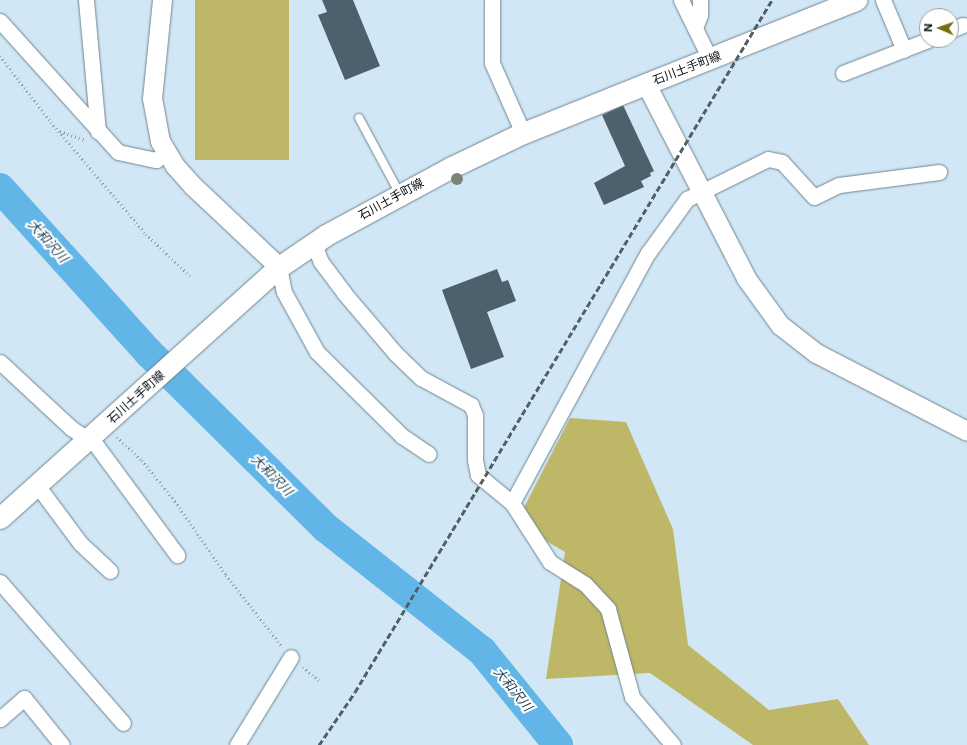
<!DOCTYPE html>
<meta charset="utf-8">
<style>
body{margin:0}
#map{position:relative;width:967px;height:745px;overflow:hidden;background:#d1e7f5;font-family:Inter,"Noto Sans JP",sans-serif}
div>[style]{position:absolute}
.green>*{inset:0;background:#beb768;transform-origin:0 0}
.river>*{height:30px;margin:-15px;padding:0 15px;transform-origin:15px;border-radius:15px;background:#62b6e7}
.building>*{inset:0;background:#4d606c}
.path>*{height:2.5px;margin-top:-1.25px;transform-origin:0;background:repeating-linear-gradient(90deg,#8d9ea9 0 1px,transparent 0 4px)}
.roads{filter:drop-shadow(0 0 1px #718591) drop-shadow(0 0 1px #718591)}
.service>*{height:8px;margin:-4px;padding:0 4px;transform-origin:4px;border-radius:4px;background:#fff}
.minor>*{height:15px;margin:-7.5px;padding:0 7.5px;transform-origin:7.5px;border-radius:7.5px;background:#fff}
.tertiary>*{height:19px;margin:-9.5px;padding:0 9.5px;transform-origin:9.5px;border-radius:9.5px;background:#fff}
.secondary>*{height:21px;margin:-10.5px;padding:0 10.5px;transform-origin:10.5px;border-radius:10.5px;background:#fff}
.rail>*{height:3px;margin-top:-1.5px;transform-origin:0;background:repeating-linear-gradient(90deg,#525f67 0 6px,transparent 0 9px)}
.trees>*{width:12px;height:12px;margin:-6px;border-radius:50%;background:#7b8375}
span{translate:-50% -50%;white-space:nowrap;text-align:center;line-height:1.15;-webkit-text-stroke:4px #fff;paint-order:stroke}
.street-label{font-size:12px;color:#080f13}
.water-label{font-size:13px;color:#1e4257;font-style:italic}
.north{position:absolute;left:919px;top:8px;width:40px;height:40px;box-sizing:border-box;background:#fff;border:1px solid #9c9fa1;border-radius:50%;rotate:272deg;font-size:11px;font-weight:700;line-height:16px;text-align:center;color:#080f13}
.north::after{content:'';display:block;margin:auto;width:14px;height:18px;background:#766e0b;clip-path:polygon(50% 0,100% 100%,50% 72%,0 100%)}
</style>
<div id="map">
<div class="green">
<div style="left:195px;top:0;width:94px;height:160px"></div>
<div style="clip-path:polygon(570px 418px,626px 422px,673px 529px,688px 645px,769px 710px,838px 699px,869px 745px,753px 745px,650px 673px,546px 679px,565px 552px,516px 523px)"></div>
</div>
<div class="river">
<div style="left:0;top:188px;width:221px;rotate:47.9deg"></div>
<div style="left:148px;top:352px;width:250px;rotate:44.7deg"></div>
<div style="left:326px;top:528px;width:199px;rotate:38.3deg"></div>
<div style="left:482px;top:651px;width:121px;rotate:51deg"></div>
</div>
<div class="building">
<div style="clip-path:polygon(322px 0,353px 0,380px 66px,345px 80px,318px 15px,327px 12px)"></div>
<div style="clip-path:polygon(623px 105px,654px 171px,650px 173px,651px 176px,641px 181px,644px 187px,604px 205px,594px 183px,625px 166px,602px 115px)"></div>
<div style="clip-path:polygon(497px 269px,502px 282px,508px 280px,516px 301px,487px 312px,504px 357px,471px 369px,442px 290px)"></div>
</div>
<div class="path">
<div style="left:0;top:56px;width:83px;rotate:52.3deg"></div>
<div style="left:51px;top:122px;width:147px;rotate:49.7deg"></div>
<div style="left:146px;top:234px;width:62px;rotate:43.7deg"></div>
<div style="left:60px;top:131px;width:27px;rotate:20deg"></div>
<div style="left:117px;top:437px;width:34px;rotate:43deg"></div>
<div style="left:142px;top:460px;width:53px;rotate:51.2deg"></div>
<div style="left:175px;top:501px;width:90px;rotate:55.4deg"></div>
<div style="left:226px;top:575px;width:89px;rotate:51.8deg"></div>
<div style="left:303px;top:667px;width:23px;rotate:40deg"></div>
</div>
<div class="roads">
<div class="service">
<div style="left:359px;top:118px;width:86px;rotate:61.7deg"></div>
</div>
<div class="minor">
<div style="left:86px;top:0;width:132px;rotate:84.8deg"></div>
<div style="left:492px;top:0;width:63px;rotate:90deg"></div>
<div style="left:492px;top:63px;width:77px;rotate:66.1deg"></div>
<div style="left:681px;top:0;width:66px;rotate:63.8deg"></div>
<div style="left:883px;top:0;width:54px;rotate:67.2deg"></div>
<div style="left:0;top:21px;width:176px;rotate:48deg"></div>
<div style="left:118px;top:152px;width:39px;rotate:12deg"></div>
<div style="left:156px;top:160px;width:13px;rotate:-39deg"></div>
<div style="left:695px;top:28px;width:14px;rotate:-69deg"></div>
<div style="left:700px;top:15px;width:15px;rotate:-90deg"></div>
<div style="left:951px;top:30px;width:13px;rotate:-23deg"></div>
<div style="left:843px;top:73px;width:91px;rotate:-21.2deg"></div>
<div style="left:314px;top:244px;width:19px;rotate:69deg"></div>
<div style="left:321px;top:262px;width:39px;rotate:53deg"></div>
<div style="left:344px;top:293px;width:80px;rotate:49.6deg"></div>
<div style="left:396px;top:354px;width:35px;rotate:44deg"></div>
<div style="left:421px;top:378px;width:57px;rotate:28.4deg"></div>
<div style="left:471px;top:405px;width:11px;rotate:68deg"></div>
<div style="left:475px;top:415px;width:45px;rotate:90deg"></div>
<div style="left:475px;top:460px;width:15px;rotate:79deg"></div>
<div style="left:478px;top:475px;width:44px;rotate:39.5deg"></div>
<div style="left:512px;top:503px;width:70px;rotate:57.2deg"></div>
<div style="left:550px;top:562px;width:41px;rotate:32.2deg"></div>
<div style="left:585px;top:584px;width:34px;rotate:47deg"></div>
<div style="left:608px;top:609px;width:91px;rotate:74.7deg"></div>
<div style="left:632px;top:697px;width:63px;rotate:49.5deg"></div>
<div style="left:279px;top:267px;width:25px;rotate:79deg"></div>
<div style="left:284px;top:292px;width:68px;rotate:61.2deg"></div>
<div style="left:317px;top:352px;width:120px;rotate:44.7deg"></div>
<div style="left:402px;top:436px;width:32px;rotate:34deg"></div>
<div style="left:0;top:362px;width:97px;rotate:42.9deg"></div>
<div style="left:71px;top:428px;width:30px;rotate:34deg"></div>
<div style="left:96px;top:445px;width:137px;rotate:53.6deg"></div>
<div style="left:37px;top:485px;width:72px;rotate:53.4deg"></div>
<div style="left:80px;top:543px;width:41px;rotate:43deg"></div>
<div style="left:512px;top:503px;width:285px;rotate:-61.5deg"></div>
<div style="left:648px;top:253px;width:67px;rotate:-54.2deg"></div>
<div style="left:687px;top:199px;width:90px;rotate:-26.3deg"></div>
<div style="left:768px;top:159px;width:14px;rotate:12deg"></div>
<div style="left:782px;top:162px;width:47px;rotate:47.6deg"></div>
<div style="left:814px;top:197px;width:28px;rotate:-26deg"></div>
<div style="left:839px;top:185px;width:101px;rotate:-7.4deg"></div>
<div style="left:0;top:582px;width:187px;rotate:48.9deg"></div>
<div style="left:0;top:719px;width:32px;rotate:-41deg"></div>
<div style="left:24px;top:698px;width:60px;rotate:51deg"></div>
<div style="left:237px;top:745px;width:103px;rotate:-58.5deg"></div>
</div>
<div class="tertiary">
<div style="left:162px;top:0;width:99px;rotate:95.8deg"></div>
<div style="left:152px;top:98px;width:44px;rotate:79.5deg"></div>
<div style="left:160px;top:141px;width:29px;rotate:59deg"></div>
<div style="left:175px;top:166px;width:27px;rotate:48deg"></div>
<div style="left:193px;top:186px;width:118px;rotate:43.3deg"></div>
<div style="left:646px;top:84px;width:218px;rotate:62.7deg"></div>
<div style="left:746px;top:278px;width:58px;rotate:54.1deg"></div>
<div style="left:780px;top:325px;width:46px;rotate:37.9deg"></div>
<div style="left:816px;top:353px;width:170px;rotate:27.3deg"></div>
</div>
<div class="secondary">
<div style="left:0;top:518px;width:375px;rotate:-42deg"></div>
<div style="left:279px;top:267px;width:57px;rotate:-34.2deg"></div>
<div style="left:326px;top:235px;width:143px;rotate:-28.4deg"></div>
<div style="left:452px;top:167px;width:79px;rotate:-25.6deg"></div>
<div style="left:523px;top:133px;width:359px;rotate:-21.8deg"></div>
</div>
</div>
<div class="rail">
<div style="left:319px;top:745px;width:64px;rotate:-55.8deg"></div>
<div style="left:355px;top:692px;width:808px;rotate:-58.93deg"></div>
</div>
<div class="trees">
<div style="left:457px;top:179px"></div>
</div>
<div class="street-label">
<span style="left:687px;top:68px;rotate:-21deg">石川土手町線</span>
<span style="left:391px;top:199px;rotate:-29deg">石川土手町線</span>
<span style="left:136px;top:397px;rotate:-42deg">石川土手町線</span>
</div>
<div class="water-label">
<span style="left:48px;top:241px;rotate:48deg">大和沢川</span>
<span style="left:272px;top:475px;rotate:45deg">大和沢川</span>
<span style="left:513px;top:689px;rotate:51deg">大和沢川</span>
</div>
<div class="north">N</div>
</div>
